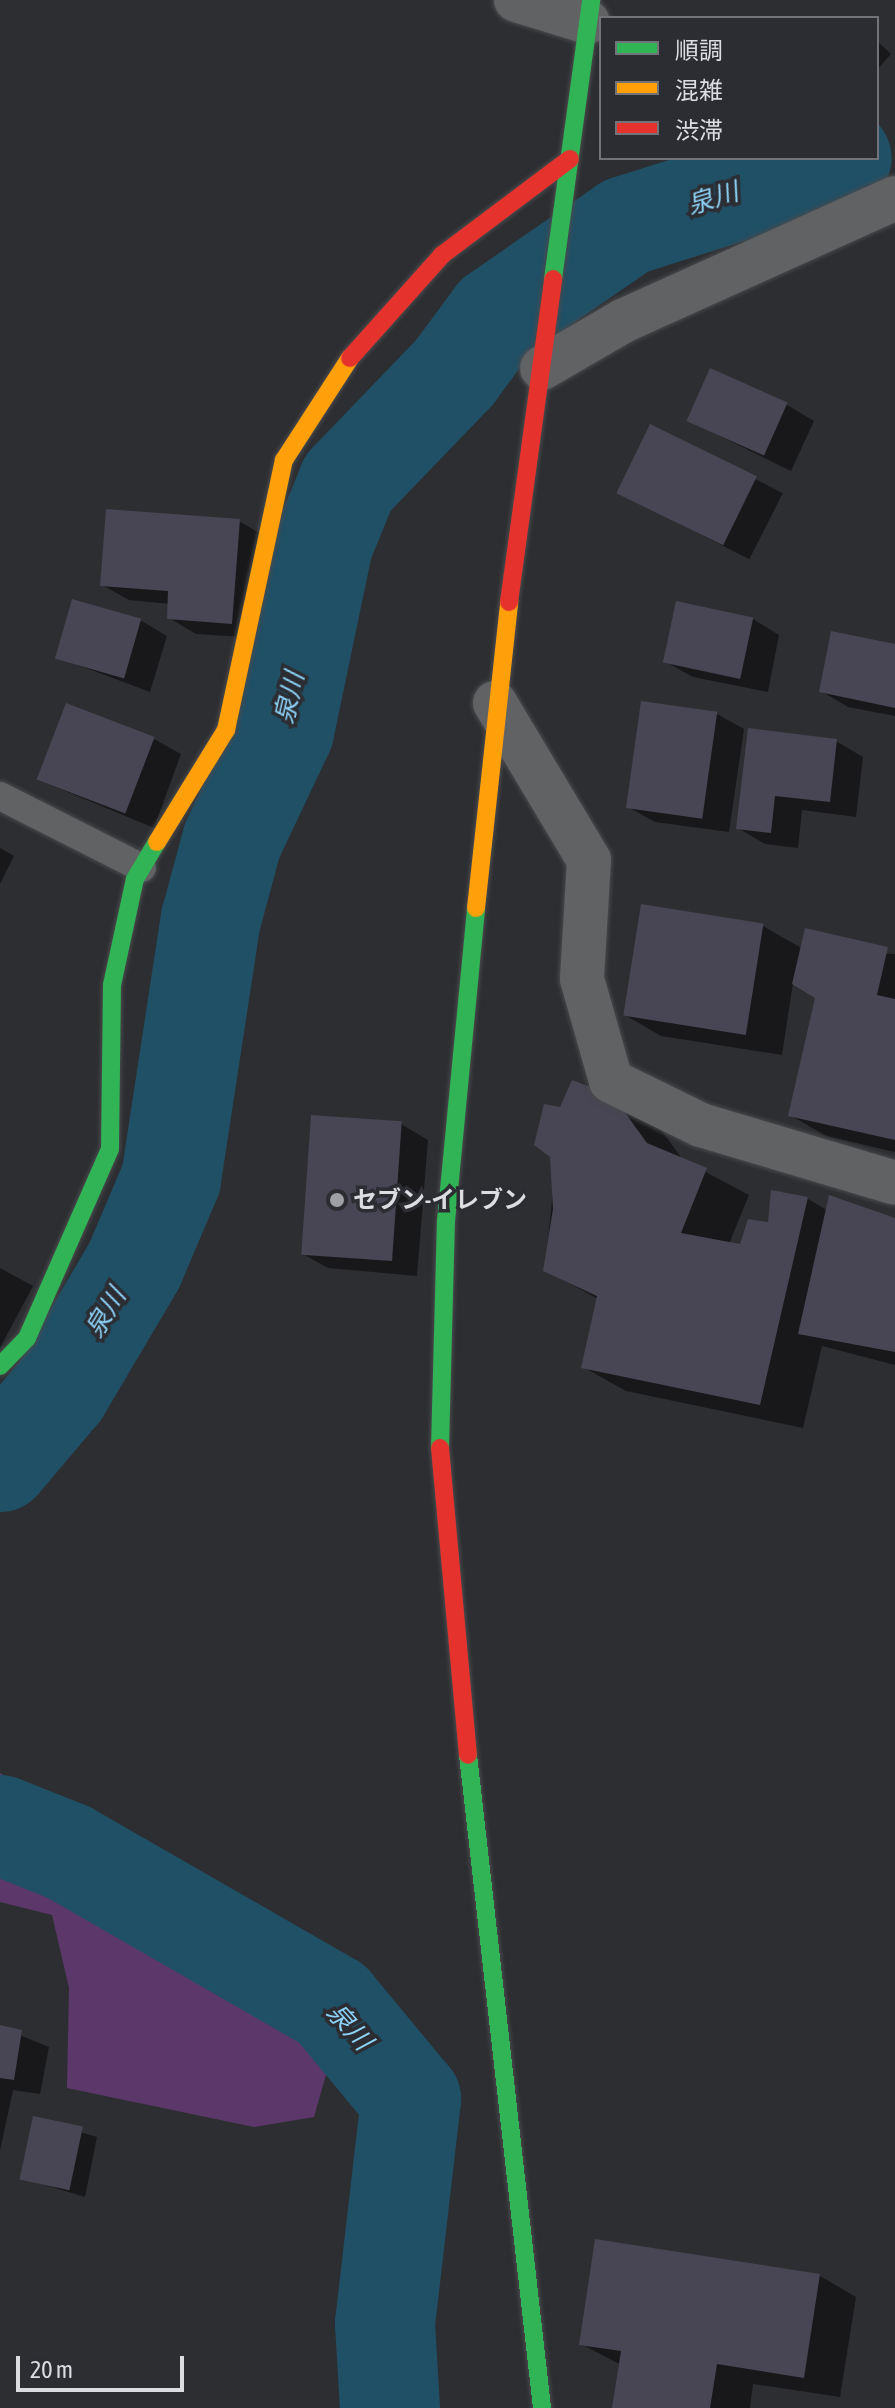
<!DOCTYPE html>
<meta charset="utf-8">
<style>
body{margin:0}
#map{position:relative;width:895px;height:2408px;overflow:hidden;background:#2d2e31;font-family:"Asap Condensed","Noto Sans JP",sans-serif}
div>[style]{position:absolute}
.green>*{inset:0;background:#5c386a}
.shadow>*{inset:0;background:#0007;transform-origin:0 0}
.river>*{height:100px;margin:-50px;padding:0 50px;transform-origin:50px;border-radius:50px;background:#205066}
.building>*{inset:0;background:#484554;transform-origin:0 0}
.roads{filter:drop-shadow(0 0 2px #494a4d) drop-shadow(0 0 2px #494a4d)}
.lane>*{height:28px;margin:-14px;padding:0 14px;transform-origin:14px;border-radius:14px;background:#606264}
.street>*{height:44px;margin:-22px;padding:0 22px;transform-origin:22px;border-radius:22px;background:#606264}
.fast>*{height:18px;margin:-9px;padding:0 9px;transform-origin:9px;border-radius:9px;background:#30b455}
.slow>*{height:18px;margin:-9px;padding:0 9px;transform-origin:9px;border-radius:9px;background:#ff9f0a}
.jam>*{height:18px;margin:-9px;padding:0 9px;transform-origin:9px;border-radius:9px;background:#e5322d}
.dots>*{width:22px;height:22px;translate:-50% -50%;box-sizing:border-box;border:4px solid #2b2d33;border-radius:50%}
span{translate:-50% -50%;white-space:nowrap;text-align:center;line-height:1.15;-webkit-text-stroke:7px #2b2d33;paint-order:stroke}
.poi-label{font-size:24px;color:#dcdde1;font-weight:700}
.left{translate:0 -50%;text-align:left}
.water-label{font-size:26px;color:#8dd2f7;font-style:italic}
.legend{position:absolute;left:599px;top:16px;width:280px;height:144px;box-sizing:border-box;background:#2b2d33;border:2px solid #727379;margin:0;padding:10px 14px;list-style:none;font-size:24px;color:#dcdde1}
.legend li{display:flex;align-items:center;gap:16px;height:40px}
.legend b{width:40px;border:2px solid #727379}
.scale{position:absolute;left:16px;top:2356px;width:168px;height:36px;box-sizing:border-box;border:4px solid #dcdde1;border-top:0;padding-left:10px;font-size:24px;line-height:28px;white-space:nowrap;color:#dcdde1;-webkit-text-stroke:6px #2b2d33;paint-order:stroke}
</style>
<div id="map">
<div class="green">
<div style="clip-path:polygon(0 1773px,342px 1979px,338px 2032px,314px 2117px,254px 2127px,67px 2088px,69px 1988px,52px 1915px,0 1902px)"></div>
</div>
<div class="shadow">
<div style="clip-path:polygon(877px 41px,891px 54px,877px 70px)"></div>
<div style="clip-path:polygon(684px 158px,718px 158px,699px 167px)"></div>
<div style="clip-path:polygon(787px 405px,814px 421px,791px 471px,688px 420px)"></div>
<div style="left:651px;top:426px;width:148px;height:74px;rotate:27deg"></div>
<div style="clip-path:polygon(239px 521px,266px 537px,258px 638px,196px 634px,169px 618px,170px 604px,129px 600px,102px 585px)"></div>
<div style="clip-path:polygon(753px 619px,779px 635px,768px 692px,693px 677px,666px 662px)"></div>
<div style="clip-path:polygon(140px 620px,167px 636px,150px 692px,57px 657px)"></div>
<div style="clip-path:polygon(895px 646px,895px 716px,848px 707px,821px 691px)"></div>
<div style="clip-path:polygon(717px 714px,744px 729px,729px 832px,655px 822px,628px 807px)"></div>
<div style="clip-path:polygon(154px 739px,181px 754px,154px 828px,39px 780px)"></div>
<div style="clip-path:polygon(836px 741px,863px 757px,856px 817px,802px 810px,798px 848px,765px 844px,738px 828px)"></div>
<div style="clip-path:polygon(0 848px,14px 856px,0 884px)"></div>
<div style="clip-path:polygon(642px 906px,763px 926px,803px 949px,895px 954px,895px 1152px,826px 1136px,790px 1115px,817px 997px,793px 983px,782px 1055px,661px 1036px,625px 1015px)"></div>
<div style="clip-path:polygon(573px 1083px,656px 1123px,683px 1160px,749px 1195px,729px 1244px,741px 1246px,808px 1199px,827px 1210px,895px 1222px,895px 1365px,822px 1346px,803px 1428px,626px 1391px,583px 1367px,598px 1299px,545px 1270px,561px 1109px)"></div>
<div style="clip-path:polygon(401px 1124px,428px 1140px,417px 1276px,328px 1268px,301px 1253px)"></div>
<div style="clip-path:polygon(0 1268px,33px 1286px,0 1348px)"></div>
<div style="clip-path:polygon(0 2027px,49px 2047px,40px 2094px,13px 2090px,0 2151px)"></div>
<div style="clip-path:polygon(34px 2119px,97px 2137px,85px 2197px,22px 2178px)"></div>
<div style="clip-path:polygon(597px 2241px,820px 2276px,856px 2297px,840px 2397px,753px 2384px,750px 2408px,614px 2408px,621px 2365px,581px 2344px)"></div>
</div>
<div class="river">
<div style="left:0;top:1462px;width:93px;rotate:-49.8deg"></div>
<div style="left:60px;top:1391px;width:145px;rotate:-59.4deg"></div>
<div style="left:134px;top:1266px;width:95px;rotate:-67deg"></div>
<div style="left:171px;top:1179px;width:263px;rotate:-81.3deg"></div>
<div style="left:211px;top:919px;width:81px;rotate:-74.9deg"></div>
<div style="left:232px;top:841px;width:122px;rotate:-64.7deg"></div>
<div style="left:284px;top:731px;width:191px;rotate:-78.2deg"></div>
<div style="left:323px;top:544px;width:66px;rotate:-67.7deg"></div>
<div style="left:348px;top:483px;width:153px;rotate:-46.1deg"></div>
<div style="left:454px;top:373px;width:71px;rotate:-53.6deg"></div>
<div style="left:496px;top:316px;width:158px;rotate:-34.7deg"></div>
<div style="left:626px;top:226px;width:226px;rotate:-17.5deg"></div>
<div style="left:0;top:1825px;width:73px;rotate:21.7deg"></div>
<div style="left:68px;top:1852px;width:305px;rotate:29.9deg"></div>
<div style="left:332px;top:2004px;width:124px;rotate:50.3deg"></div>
<div style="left:411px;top:2099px;width:226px;rotate:96.6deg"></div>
<div style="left:385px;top:2324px;width:84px;rotate:86.6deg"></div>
</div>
<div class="building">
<div style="left:710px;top:368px;width:85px;height:58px;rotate:24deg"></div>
<div style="left:650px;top:424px;width:119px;height:77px;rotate:26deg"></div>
<div style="clip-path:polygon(106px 509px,240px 519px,232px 624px,167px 619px,168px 591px,100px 586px)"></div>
<div style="left:72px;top:599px;width:72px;height:62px;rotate:16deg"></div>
<div style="left:676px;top:601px;width:79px;height:63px;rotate:12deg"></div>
<div style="clip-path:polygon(831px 631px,895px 644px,895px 708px,819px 692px)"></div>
<div style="left:641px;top:701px;width:77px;height:108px;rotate:8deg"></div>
<div style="left:66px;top:703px;width:95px;height:82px;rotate:21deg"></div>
<div style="clip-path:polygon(748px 728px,837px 739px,830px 802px,775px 796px,771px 833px,736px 829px)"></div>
<div style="left:641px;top:904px;width:124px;height:113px;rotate:9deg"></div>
<div style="clip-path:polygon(805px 928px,888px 947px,877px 995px,895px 999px,895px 1140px,788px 1116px,815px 998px,792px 984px)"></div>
<div style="clip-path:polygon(572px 1080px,613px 1096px,647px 1143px,707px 1168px,681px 1233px,740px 1244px,748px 1219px,768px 1222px,771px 1190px,808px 1197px,760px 1405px,581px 1368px,597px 1296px,543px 1271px,553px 1209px,550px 1157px,534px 1145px,544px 1104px,560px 1107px)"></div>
<div style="left:311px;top:1115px;width:91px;height:140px;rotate:4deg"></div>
<div style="clip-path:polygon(829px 1195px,895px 1218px,895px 1352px,798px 1334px)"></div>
<div style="clip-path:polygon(0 2025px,22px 2030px,14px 2080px,0 2078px)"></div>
<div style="left:33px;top:2116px;width:51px;height:65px;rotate:12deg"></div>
<div style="clip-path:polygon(595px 2239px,820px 2274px,804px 2378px,717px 2364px,710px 2408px,612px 2408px,621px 2351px,579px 2345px)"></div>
</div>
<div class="roads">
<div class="lane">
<div style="left:0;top:796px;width:159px;rotate:26.9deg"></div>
</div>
<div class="street">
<div style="left:516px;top:0;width:75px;rotate:17deg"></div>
<div style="left:542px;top:368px;width:94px;rotate:-30.1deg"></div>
<div style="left:623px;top:321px;width:299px;rotate:-24.3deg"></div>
<div style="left:495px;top:703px;width:183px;rotate:59.1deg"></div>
<div style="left:589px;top:860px;width:119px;rotate:93.4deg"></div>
<div style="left:582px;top:979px;width:106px;rotate:74.1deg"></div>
<div style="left:611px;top:1081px;width:100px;rotate:26.1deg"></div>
<div style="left:701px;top:1125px;width:202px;rotate:16.6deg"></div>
</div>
<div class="fast">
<div style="left:553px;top:279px;width:282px;rotate:-82.2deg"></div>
<div style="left:0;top:1366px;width:39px;rotate:-46deg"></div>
<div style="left:27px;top:1338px;width:206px;rotate:-66.3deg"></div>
<div style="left:110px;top:1149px;width:164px;rotate:-89.3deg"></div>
<div style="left:112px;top:985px;width:108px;rotate:-77.8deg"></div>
<div style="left:135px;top:879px;width:43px;rotate:-59.3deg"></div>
<div style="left:440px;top:1448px;width:227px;rotate:-88.5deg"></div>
<div style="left:446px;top:1221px;width:314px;rotate:-84.5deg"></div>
<div style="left:468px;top:1755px;width:657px;rotate:83.53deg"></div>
</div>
<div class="slow">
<div style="left:157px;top:842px;width:132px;rotate:-58.4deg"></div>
<div style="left:226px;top:730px;width:276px;rotate:-77.9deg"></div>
<div style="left:284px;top:460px;width:121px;rotate:-57.1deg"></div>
<div style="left:476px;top:908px;width:308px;rotate:-83.8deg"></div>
</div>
<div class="jam">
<div style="left:350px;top:358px;width:138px;rotate:-48.2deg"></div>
<div style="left:442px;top:255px;width:160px;rotate:-36.9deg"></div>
<div style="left:509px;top:602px;width:326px;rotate:-82.2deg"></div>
<div style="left:440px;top:1448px;width:308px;rotate:84.8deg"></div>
</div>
</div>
<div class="dots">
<div style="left:337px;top:1200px;background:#9fa0a3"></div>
</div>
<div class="poi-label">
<span class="left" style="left:353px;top:1200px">セブン-イレブン</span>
</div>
<div class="water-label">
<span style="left:713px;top:199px;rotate:-17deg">泉川</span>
<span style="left:290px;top:698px;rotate:-77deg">泉川</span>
<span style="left:106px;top:1313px;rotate:-59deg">泉川</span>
<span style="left:349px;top:2027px;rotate:48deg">泉川</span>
</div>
<ul class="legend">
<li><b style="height:10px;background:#30b455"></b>順調</li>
<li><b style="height:10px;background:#ff9f0a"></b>混雑</li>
<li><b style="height:10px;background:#e5322d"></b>渋滞</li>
</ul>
<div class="scale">20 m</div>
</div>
